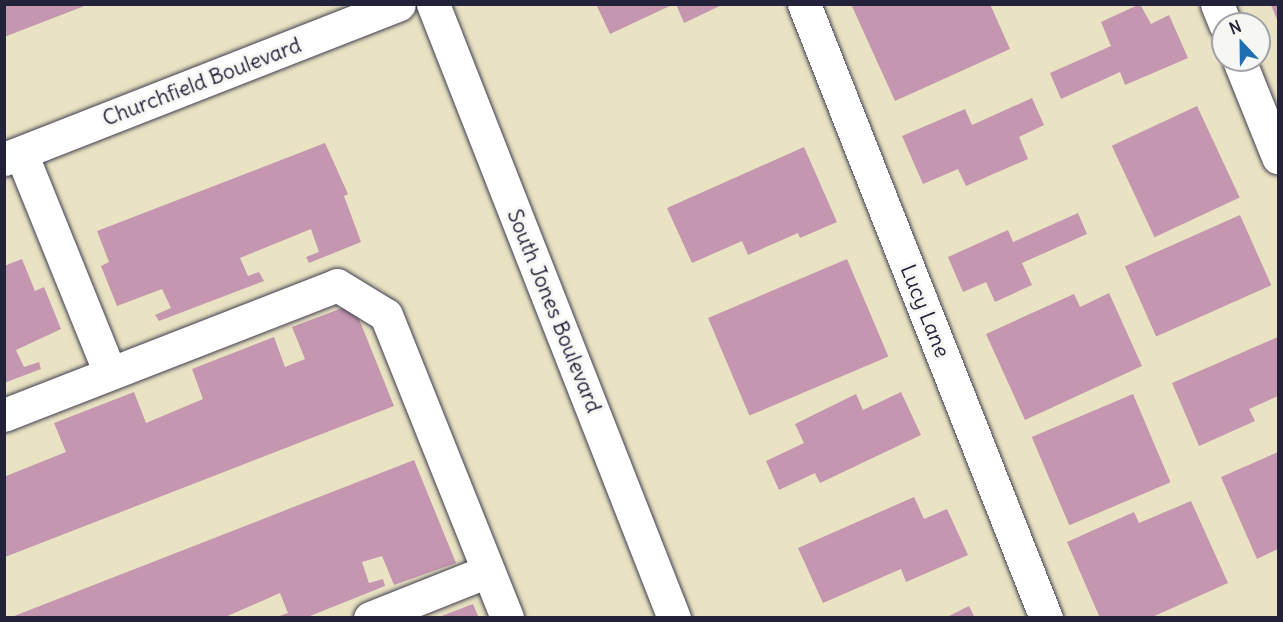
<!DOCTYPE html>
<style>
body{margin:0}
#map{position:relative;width:1283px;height:622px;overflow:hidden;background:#e9e3c3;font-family:Delius,sans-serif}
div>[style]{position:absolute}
.building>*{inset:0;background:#c496af;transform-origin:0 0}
.roads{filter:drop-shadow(0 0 2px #403f4f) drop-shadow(0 0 2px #403f4f)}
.minor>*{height:33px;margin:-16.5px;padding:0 16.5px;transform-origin:16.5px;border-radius:16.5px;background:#fff}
.major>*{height:33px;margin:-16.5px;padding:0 16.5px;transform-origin:16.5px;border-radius:16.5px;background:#fff}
span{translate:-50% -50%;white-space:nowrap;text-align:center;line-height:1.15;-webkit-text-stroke:6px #f6f6f2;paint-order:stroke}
.street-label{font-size:21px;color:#22223b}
.frame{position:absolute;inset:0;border:6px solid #22223b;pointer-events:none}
.north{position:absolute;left:1211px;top:12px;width:60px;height:60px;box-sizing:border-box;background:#f6f6f2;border:2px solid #a1a1a9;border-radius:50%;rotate:338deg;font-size:16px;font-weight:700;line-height:24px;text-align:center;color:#22223b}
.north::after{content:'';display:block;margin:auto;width:21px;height:27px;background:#1f6fb2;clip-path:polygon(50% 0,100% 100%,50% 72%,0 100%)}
</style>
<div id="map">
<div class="building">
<div style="clip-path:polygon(4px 4px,87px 4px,87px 5px,4px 37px)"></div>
<div style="clip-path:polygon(596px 4px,674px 4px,610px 34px)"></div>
<div style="clip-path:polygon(676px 4px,724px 4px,684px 23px)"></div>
<div style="clip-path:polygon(851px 4px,990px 4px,1010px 49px,895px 101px)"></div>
<div style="clip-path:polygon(1140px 4px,1151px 24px,1169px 15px,1188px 58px,1125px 85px,1120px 72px,1061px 99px,1050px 73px,1111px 46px,1101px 22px)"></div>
<div style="clip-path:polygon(1271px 5px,1278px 5px,1278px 22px)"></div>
<div style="clip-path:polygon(1032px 98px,1044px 125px,1019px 137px,1028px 159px,966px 186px,958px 169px,923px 184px,902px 136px,965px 109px,972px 125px)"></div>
<div style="left:1197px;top:106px;width:101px;height:94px;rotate:65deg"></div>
<div style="clip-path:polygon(325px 143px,348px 194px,344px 196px,361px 242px,309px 263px,306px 257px,319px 252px,311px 229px,240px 258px,248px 276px,259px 272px,264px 281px,159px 321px,155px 315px,171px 308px,162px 289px,117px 306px,101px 266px,109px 262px,97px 231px)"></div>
<div style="clip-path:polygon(804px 147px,837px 222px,800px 238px,798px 233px,748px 255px,742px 241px,692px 263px,667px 208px)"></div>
<div style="clip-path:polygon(1078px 213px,1087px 234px,1022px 263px,1032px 285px,995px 302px,986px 282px,963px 292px,948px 257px,1008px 230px,1013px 242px)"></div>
<div style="left:1240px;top:215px;width:77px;height:126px;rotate:66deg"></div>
<div style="clip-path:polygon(22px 259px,35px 291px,44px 287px,61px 329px,16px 350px,24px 367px,39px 362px,41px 369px,4px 383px,4px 266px)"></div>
<div style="left:847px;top:259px;width:106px;height:151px;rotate:67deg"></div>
<div style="clip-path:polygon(1109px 293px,1142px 366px,1025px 420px,986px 334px,1074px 294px,1080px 307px)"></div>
<div style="clip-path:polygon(353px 304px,394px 406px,5px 557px,5px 472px,6px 476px,66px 452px,54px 423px,134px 392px,146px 423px,203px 399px,192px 369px,274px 337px,285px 367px,305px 359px,292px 327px)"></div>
<div style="clip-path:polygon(1278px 337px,1278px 396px,1249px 409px,1255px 421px,1199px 446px,1172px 383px)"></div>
<div style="clip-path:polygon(901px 392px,921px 435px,820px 483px,815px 473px,779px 490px,766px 461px,804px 443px,795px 424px,856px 394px,863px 410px)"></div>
<div style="left:1133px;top:394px;width:96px;height:110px;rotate:67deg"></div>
<div style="clip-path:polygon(1278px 452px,1278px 549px,1257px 559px,1221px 477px)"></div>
<div style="clip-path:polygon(414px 460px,456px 563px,394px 585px,382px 556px,362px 562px,369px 583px,383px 579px,385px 586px,305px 618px,274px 618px,288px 613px,280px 593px,223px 618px,9px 618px)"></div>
<div style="clip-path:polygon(914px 497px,924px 519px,947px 509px,968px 555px,906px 582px,901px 569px,823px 603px,798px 548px)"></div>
<div style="clip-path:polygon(1191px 501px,1228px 583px,1150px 618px,1100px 618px,1067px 542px,1134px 512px,1139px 523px)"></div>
<div style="clip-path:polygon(473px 604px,479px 618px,439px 618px,439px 617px)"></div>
<div style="clip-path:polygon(969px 606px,975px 618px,945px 618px)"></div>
</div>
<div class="roads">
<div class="minor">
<div style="left:804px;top:4px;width:660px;rotate:68.49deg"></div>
<div style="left:1217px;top:4px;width:22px;rotate:68deg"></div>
<div style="left:1239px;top:60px;width:105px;rotate:68.1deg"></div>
<div style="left:21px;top:153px;width:235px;rotate:68deg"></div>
<div style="left:4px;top:159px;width:424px;rotate:-21.4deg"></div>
<div style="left:4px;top:415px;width:357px;rotate:-21.3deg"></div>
<div style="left:337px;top:285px;width:57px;rotate:31.5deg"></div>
<div style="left:386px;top:315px;width:326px;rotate:68.2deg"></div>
<div style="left:370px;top:618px;width:127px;rotate:-21.7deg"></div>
</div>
<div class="major">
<div style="left:433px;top:4px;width:660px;rotate:68.57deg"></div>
</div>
</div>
<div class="street-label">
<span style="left:202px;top:82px;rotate:-21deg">Churchfield Boulevard</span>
<span style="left:554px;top:311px;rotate:68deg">South Jones Boulevard</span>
<span style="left:925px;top:311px;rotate:68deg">Lucy Lane</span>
</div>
<div class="frame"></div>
<div class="north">N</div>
</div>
